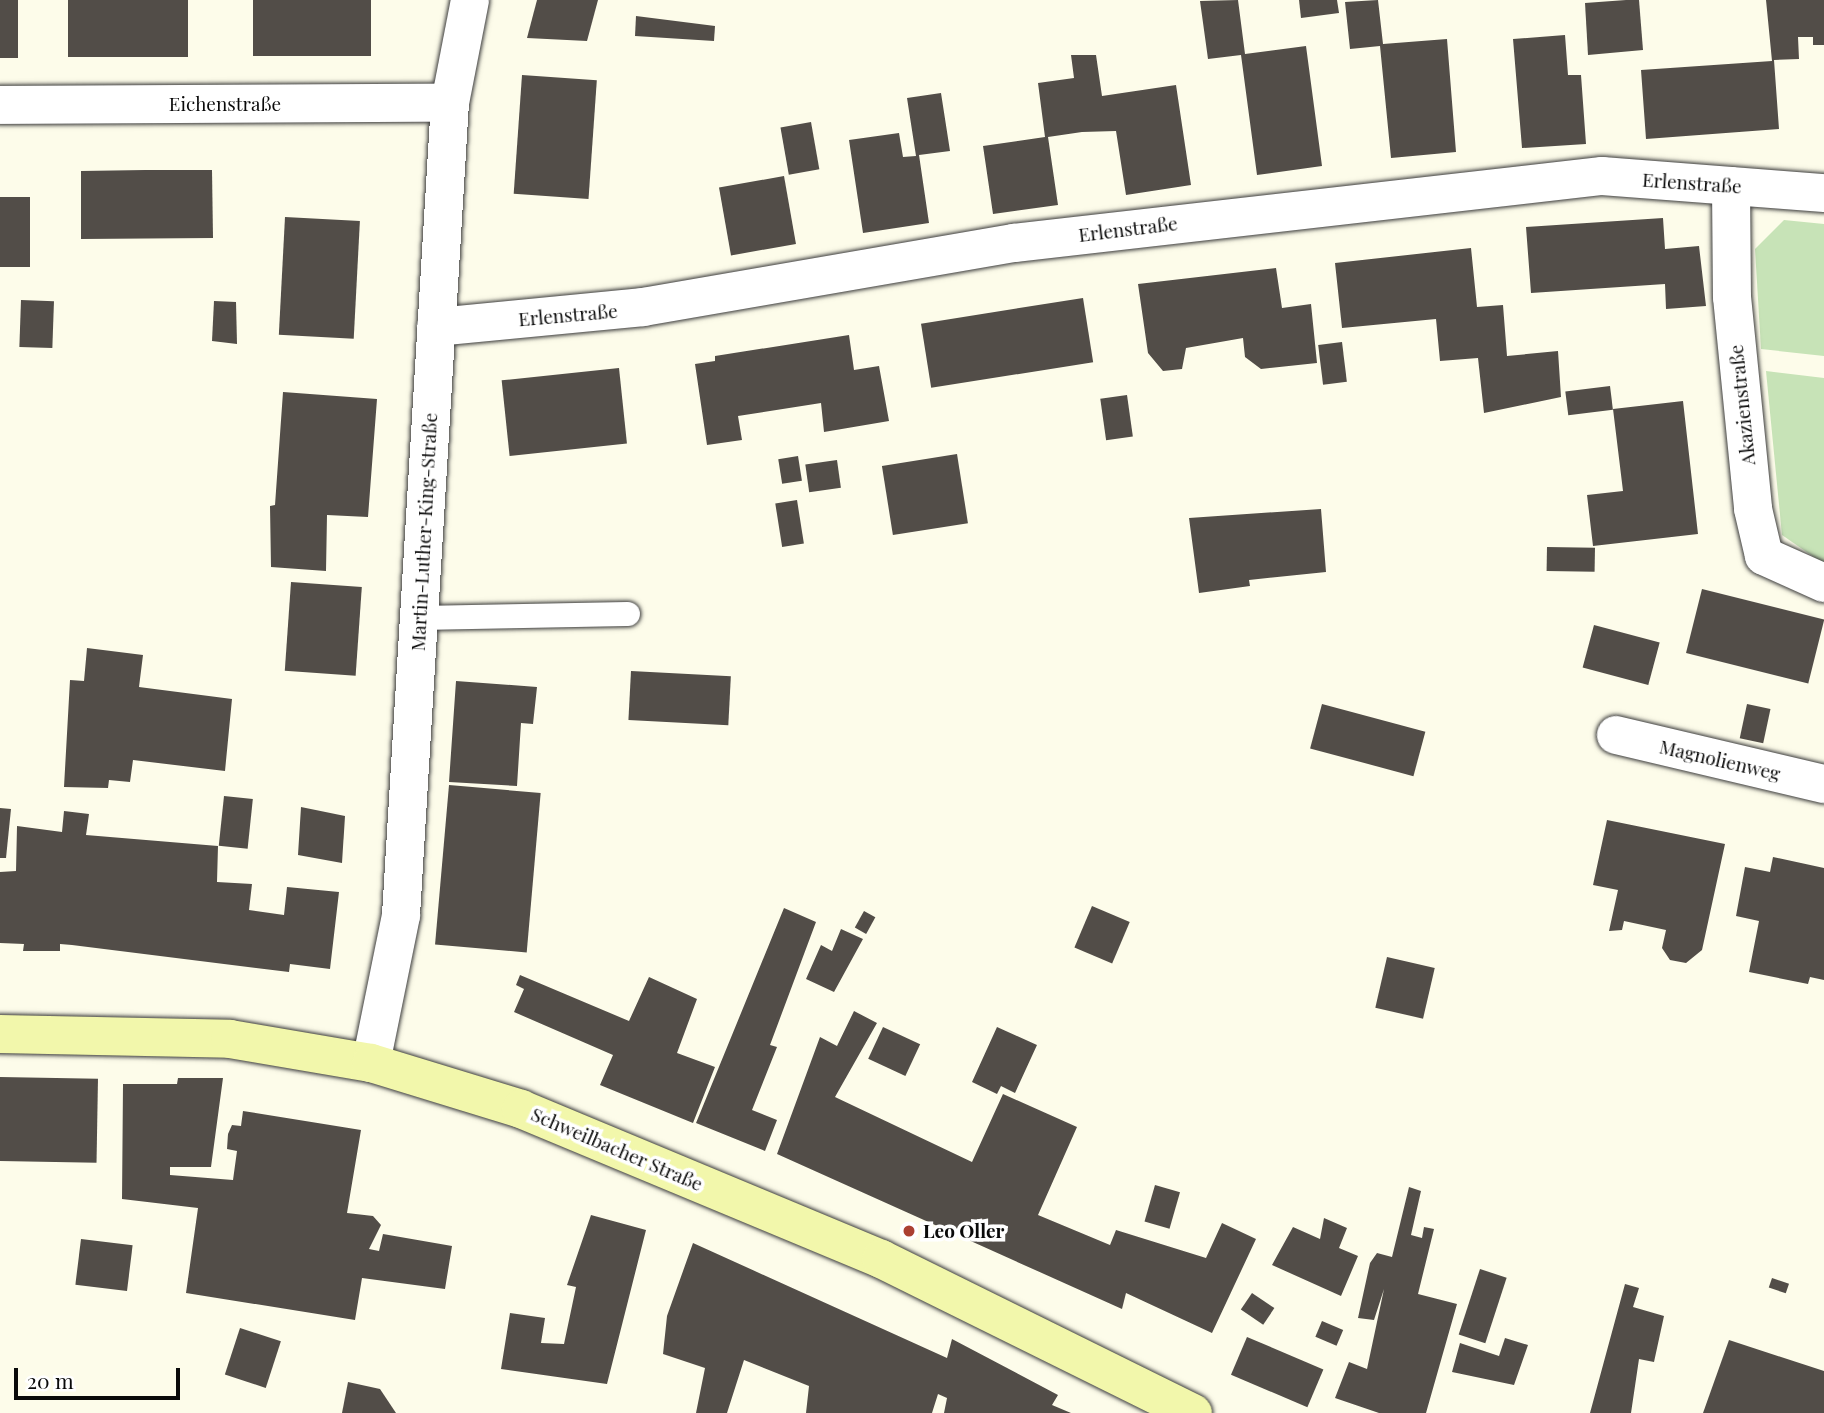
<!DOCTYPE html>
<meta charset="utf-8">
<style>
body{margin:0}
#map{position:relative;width:1824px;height:1413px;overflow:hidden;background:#fdfcea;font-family:"Playfair Display",serif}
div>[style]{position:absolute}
.green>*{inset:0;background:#c7e3b7}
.building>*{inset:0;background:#524d48;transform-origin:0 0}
.roads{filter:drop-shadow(0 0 2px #3d3d3d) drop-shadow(0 0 2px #3d3d3d)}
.lane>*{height:24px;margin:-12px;padding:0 12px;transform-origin:12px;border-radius:12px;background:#fff}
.street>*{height:38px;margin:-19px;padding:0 19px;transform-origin:19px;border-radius:19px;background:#fff}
.secondary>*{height:38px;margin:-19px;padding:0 19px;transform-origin:19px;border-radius:19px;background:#f2f7ab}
.dots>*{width:19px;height:19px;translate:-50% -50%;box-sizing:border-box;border:4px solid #fff;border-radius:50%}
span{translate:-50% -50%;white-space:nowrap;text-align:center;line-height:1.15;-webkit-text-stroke:7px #fff;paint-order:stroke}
.street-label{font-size:19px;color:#0a0a0a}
.poi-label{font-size:19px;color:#0a0a0a;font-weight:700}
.left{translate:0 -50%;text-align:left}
.scale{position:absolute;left:14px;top:1368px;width:166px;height:32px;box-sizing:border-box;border:4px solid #0a0a0a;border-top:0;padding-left:9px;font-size:21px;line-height:24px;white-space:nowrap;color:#0a0a0a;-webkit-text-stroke:5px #fff;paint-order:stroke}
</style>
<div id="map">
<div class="green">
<div style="clip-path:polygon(1784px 220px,1824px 224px,1824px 356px,1761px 349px,1755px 249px)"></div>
<div style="clip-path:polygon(1766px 371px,1824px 378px,1824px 564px,1782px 535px)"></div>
</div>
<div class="building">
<div style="left:0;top:0;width:18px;height:58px"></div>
<div style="left:68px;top:0;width:120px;height:57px"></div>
<div style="left:253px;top:0;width:118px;height:56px"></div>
<div style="clip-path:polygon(537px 0,598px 0,587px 41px,527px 38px)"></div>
<div style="clip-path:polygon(1238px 0,1245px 54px,1306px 46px,1322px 166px,1257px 175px,1241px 55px,1208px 59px,1200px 1px)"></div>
<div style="clip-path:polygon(1299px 0,1337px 0,1339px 13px,1301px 18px)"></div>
<div style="clip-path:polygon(1378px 0,1383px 44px,1447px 39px,1456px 152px,1391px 158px,1380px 46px,1350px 49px,1345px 2px)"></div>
<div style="clip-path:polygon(1626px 0,1639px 0,1643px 50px,1588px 55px,1585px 3px)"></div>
<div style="clip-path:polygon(1766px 0,1824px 0,1824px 45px,1813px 45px,1813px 37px,1798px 37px,1799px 59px,1774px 60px,1779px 129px,1646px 139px,1641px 70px,1772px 61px)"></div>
<div style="clip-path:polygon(636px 16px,715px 26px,714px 41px,635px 36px)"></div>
<div style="clip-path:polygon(1565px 35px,1568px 75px,1581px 75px,1586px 144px,1522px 148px,1513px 39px)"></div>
<div style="clip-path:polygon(1071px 55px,1096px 55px,1102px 96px,1176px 85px,1191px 185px,1126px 195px,1116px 131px,1082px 132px,1048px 137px,1058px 205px,993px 214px,983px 146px,1045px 137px,1038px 83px,1074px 78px)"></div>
<div style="left:522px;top:75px;width:75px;height:119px;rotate:4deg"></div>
<div style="clip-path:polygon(941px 93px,950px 151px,919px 155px,929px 223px,863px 233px,849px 140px,899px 133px,903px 157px,916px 156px,907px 98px)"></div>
<div style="left:811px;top:122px;width:48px;height:31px;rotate:80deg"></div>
<div style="clip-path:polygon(145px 170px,212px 170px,213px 238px,81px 239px,81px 171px)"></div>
<div style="left:784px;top:176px;width:69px;height:66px;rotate:80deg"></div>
<div style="left:0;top:197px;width:30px;height:70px"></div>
<div style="left:285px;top:217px;width:75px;height:118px;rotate:3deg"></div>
<div style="clip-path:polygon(1663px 218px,1665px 249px,1699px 246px,1706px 306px,1666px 309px,1665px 284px,1531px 293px,1526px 227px)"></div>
<div style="clip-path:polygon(1471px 248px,1477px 307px,1503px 305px,1507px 356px,1558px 351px,1561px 397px,1484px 413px,1478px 358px,1440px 361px,1436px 319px,1342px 328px,1335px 263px)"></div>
<div style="clip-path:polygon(1276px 268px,1282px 308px,1311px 304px,1317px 363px,1261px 369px,1245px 357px,1243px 338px,1186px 348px,1182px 369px,1163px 371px,1148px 353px,1138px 284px)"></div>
<div style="left:1083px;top:298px;width:65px;height:164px;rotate:81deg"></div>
<div style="left:21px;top:300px;width:33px;height:47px;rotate:2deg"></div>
<div style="clip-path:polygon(214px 301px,236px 302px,237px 344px,212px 341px)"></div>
<div style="clip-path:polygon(849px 335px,854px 370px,879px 366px,889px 421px,824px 432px,821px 403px,738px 416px,742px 440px,707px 445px,695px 364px,715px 361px,715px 356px)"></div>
<div style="left:1342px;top:342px;width:40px;height:24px;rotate:83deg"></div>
<div style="left:619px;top:368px;width:76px;height:118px;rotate:84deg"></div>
<div style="left:1610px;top:386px;width:24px;height:45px;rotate:83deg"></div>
<div style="clip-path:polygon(283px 392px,377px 399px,368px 517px,327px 515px,326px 571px,271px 567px,270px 506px,275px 505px)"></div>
<div style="left:1127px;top:395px;width:42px;height:27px;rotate:82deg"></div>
<div style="clip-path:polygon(1683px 401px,1698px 534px,1593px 546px,1587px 495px,1623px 491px,1613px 409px)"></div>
<div style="left:957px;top:454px;width:70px;height:76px;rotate:81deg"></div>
<div style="left:798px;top:456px;width:25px;height:20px;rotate:81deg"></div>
<div style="left:837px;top:460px;width:28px;height:32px;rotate:82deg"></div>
<div style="left:797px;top:500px;width:44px;height:22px;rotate:81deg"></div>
<div style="clip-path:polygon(1321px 509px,1326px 572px,1249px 580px,1250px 586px,1199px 593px,1189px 518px)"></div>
<div style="left:1547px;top:547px;width:48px;height:24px;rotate:1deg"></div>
<div style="left:291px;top:582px;width:71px;height:89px;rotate:4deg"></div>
<div style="left:1702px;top:589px;width:126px;height:66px;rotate:14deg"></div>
<div style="left:1594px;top:625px;width:68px;height:44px;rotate:15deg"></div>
<div style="clip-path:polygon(87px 648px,143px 655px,139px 687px,232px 699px,225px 771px,133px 760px,130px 782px,109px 780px,108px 788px,64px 787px,70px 680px,84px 681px)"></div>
<div style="left:631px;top:671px;width:100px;height:49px;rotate:3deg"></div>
<div style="clip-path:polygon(456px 681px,537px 687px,533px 724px,521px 723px,517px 786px,449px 782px)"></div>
<div style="left:1322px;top:704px;width:107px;height:46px;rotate:15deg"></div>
<div style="left:1747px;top:704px;width:24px;height:35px;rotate:12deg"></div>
<div style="left:449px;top:785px;width:92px;height:160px;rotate:5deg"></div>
<div style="left:224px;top:796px;width:29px;height:50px;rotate:6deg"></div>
<div style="clip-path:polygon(301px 807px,345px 816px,342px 863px,298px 855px)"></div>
<div style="clip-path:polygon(0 808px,11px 809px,6px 858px,0 858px)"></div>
<div style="clip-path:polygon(64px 811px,89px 814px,86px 835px,218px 846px,217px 882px,252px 884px,249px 910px,284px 915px,287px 887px,339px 892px,330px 969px,290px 964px,289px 972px,72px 945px,60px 944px,60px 951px,23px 951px,24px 944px,0 943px,0 872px,16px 871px,17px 826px,62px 832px)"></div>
<div style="clip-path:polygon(1607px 820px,1725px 844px,1702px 950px,1686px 963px,1670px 960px,1662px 948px,1666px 930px,1624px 921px,1622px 930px,1609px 931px,1618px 890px,1593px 885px)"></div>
<div style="clip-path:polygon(1773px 857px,1824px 868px,1824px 980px,1810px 977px,1808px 984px,1749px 972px,1759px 921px,1736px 916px,1745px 867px,1770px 872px)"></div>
<div style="left:1092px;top:906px;width:41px;height:45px;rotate:23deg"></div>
<div style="clip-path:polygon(784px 908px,816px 922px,770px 1045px,777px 1047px,752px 1110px,777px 1120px,765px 1151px,696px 1123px)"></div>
<div style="left:864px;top:911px;width:13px;height:19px;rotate:29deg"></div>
<div style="clip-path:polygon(841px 929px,863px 939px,834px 992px,806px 979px,821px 945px,832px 951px)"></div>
<div style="left:1387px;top:957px;width:49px;height:52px;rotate:13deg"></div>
<div style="clip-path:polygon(520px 975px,629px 1021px,649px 977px,697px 999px,677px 1053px,715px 1067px,693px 1123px,600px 1085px,613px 1055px,514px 1012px,524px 989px,516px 985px)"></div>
<div style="clip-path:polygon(854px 1011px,877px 1023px,835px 1097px,972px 1162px,1003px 1094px,1077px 1127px,1038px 1215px,1110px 1245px,1116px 1230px,1206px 1258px,1222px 1223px,1256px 1239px,1212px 1333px,1126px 1293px,1122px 1309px,777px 1154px,820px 1037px,837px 1046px)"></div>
<div style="left:883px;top:1027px;width:41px;height:35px;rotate:25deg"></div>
<div style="clip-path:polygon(997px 1027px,1037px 1045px,1015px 1093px,1001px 1086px,997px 1094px,972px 1082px)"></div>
<div style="left:0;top:1077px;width:98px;height:84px;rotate:1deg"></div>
<div style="clip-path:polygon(178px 1078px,223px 1078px,211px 1167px,170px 1167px,170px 1175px,233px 1180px,237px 1151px,227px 1149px,228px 1134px,232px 1125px,241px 1126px,243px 1111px,361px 1130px,347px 1213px,373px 1216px,381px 1225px,369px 1249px,379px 1251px,383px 1234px,452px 1246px,445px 1289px,362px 1278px,355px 1320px,186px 1293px,198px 1208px,122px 1199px,123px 1084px,177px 1084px)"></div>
<div style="left:1155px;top:1185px;width:26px;height:38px;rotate:16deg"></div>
<div style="clip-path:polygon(1409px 1187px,1421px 1191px,1411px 1235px,1422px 1238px,1424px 1227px,1434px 1229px,1418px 1294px,1457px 1304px,1426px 1413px,1379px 1413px,1335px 1398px,1349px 1362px,1367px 1369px,1384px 1289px,1374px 1320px,1358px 1318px,1370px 1263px,1377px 1253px,1392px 1257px)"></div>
<div style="clip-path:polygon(591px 1215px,646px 1230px,607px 1384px,501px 1369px,510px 1313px,545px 1318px,541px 1343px,564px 1344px,576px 1287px,567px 1285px)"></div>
<div style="clip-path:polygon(1324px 1218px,1347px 1228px,1339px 1248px,1358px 1256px,1341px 1296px,1272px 1265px,1293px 1227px,1320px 1239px)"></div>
<div style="left:81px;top:1239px;width:52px;height:46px;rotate:7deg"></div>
<div style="clip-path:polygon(693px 1243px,947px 1358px,952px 1339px,1058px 1395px,1052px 1405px,1071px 1413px,944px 1413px,947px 1398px,938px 1394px,932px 1413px,806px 1413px,809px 1386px,744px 1360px,727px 1413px,696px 1413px,705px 1368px,663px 1354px,667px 1316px)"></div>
<div style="left:1480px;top:1269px;width:28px;height:69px;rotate:18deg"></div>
<div style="left:1772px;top:1278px;width:18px;height:10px;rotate:19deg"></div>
<div style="clip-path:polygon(1625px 1284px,1639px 1288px,1633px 1307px,1664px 1316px,1654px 1362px,1639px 1359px,1631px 1413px,1590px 1413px)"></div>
<div style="left:1252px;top:1293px;width:27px;height:20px;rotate:34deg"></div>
<div style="left:1322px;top:1321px;width:23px;height:17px;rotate:23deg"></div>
<div style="left:240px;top:1328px;width:43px;height:49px;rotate:18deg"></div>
<div style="left:1247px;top:1337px;width:83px;height:41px;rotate:23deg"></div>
<div style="clip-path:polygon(1505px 1338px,1528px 1345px,1514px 1385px,1452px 1372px,1460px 1343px,1499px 1356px)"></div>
<div style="clip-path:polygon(1729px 1340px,1824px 1371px,1824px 1413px,1703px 1413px)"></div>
<div style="clip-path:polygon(348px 1382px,380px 1389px,396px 1413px,342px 1413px)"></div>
</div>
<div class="roads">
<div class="lane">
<div style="left:419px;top:618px;width:209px;rotate:-1.1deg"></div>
</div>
<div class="street">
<div style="left:0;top:105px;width:450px;rotate:-0.3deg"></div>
<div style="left:1731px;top:186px;width:111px;rotate:89.5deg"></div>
<div style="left:1732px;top:297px;width:213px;rotate:84.3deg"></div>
<div style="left:1753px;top:509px;width:48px;rotate:76.8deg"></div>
<div style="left:1764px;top:556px;width:66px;rotate:24.2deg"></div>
<div style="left:436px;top:327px;width:208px;rotate:-5.5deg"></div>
<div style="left:643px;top:307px;width:376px;rotate:-9.8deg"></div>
<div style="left:1014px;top:243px;width:592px;rotate:-6.5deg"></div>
<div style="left:1602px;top:176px;width:223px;rotate:4.4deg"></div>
<div style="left:1616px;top:735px;width:214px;rotate:13.3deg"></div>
<div style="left:371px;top:1063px;width:151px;rotate:-78.5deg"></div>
<div style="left:401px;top:915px;width:813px;rotate:-86.55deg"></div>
<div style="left:450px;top:103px;width:105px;rotate:-79deg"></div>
</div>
<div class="secondary">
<div style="left:0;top:1034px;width:230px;rotate:1.2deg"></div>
<div style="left:230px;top:1039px;width:143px;rotate:9.7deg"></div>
<div style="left:371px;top:1063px;width:157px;rotate:17deg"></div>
<div style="left:521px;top:1109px;width:390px;rotate:22.6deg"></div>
<div style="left:881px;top:1259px;width:348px;rotate:26.3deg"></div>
</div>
</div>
<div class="dots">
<div style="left:909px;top:1231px;background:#ab4031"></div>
</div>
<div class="street-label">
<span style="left:225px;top:104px">Eichenstraße</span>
<span style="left:1692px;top:183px;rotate:4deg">Erlenstraße</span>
<span style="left:1128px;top:229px;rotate:-7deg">Erlenstraße</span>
<span style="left:568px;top:315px;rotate:-5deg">Erlenstraße</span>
<span style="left:1742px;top:405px;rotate:-96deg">Akazienstraße</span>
<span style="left:424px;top:532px;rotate:-87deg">Martin-Luther-King-Straße</span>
<span style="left:1720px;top:760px;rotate:13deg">Magnolienweg</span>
<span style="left:617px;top:1149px;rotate:23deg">Schweilbacher Straße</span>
</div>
<div class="poi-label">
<span class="left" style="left:923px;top:1231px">Leo Oller</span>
</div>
<div class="scale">20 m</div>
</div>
